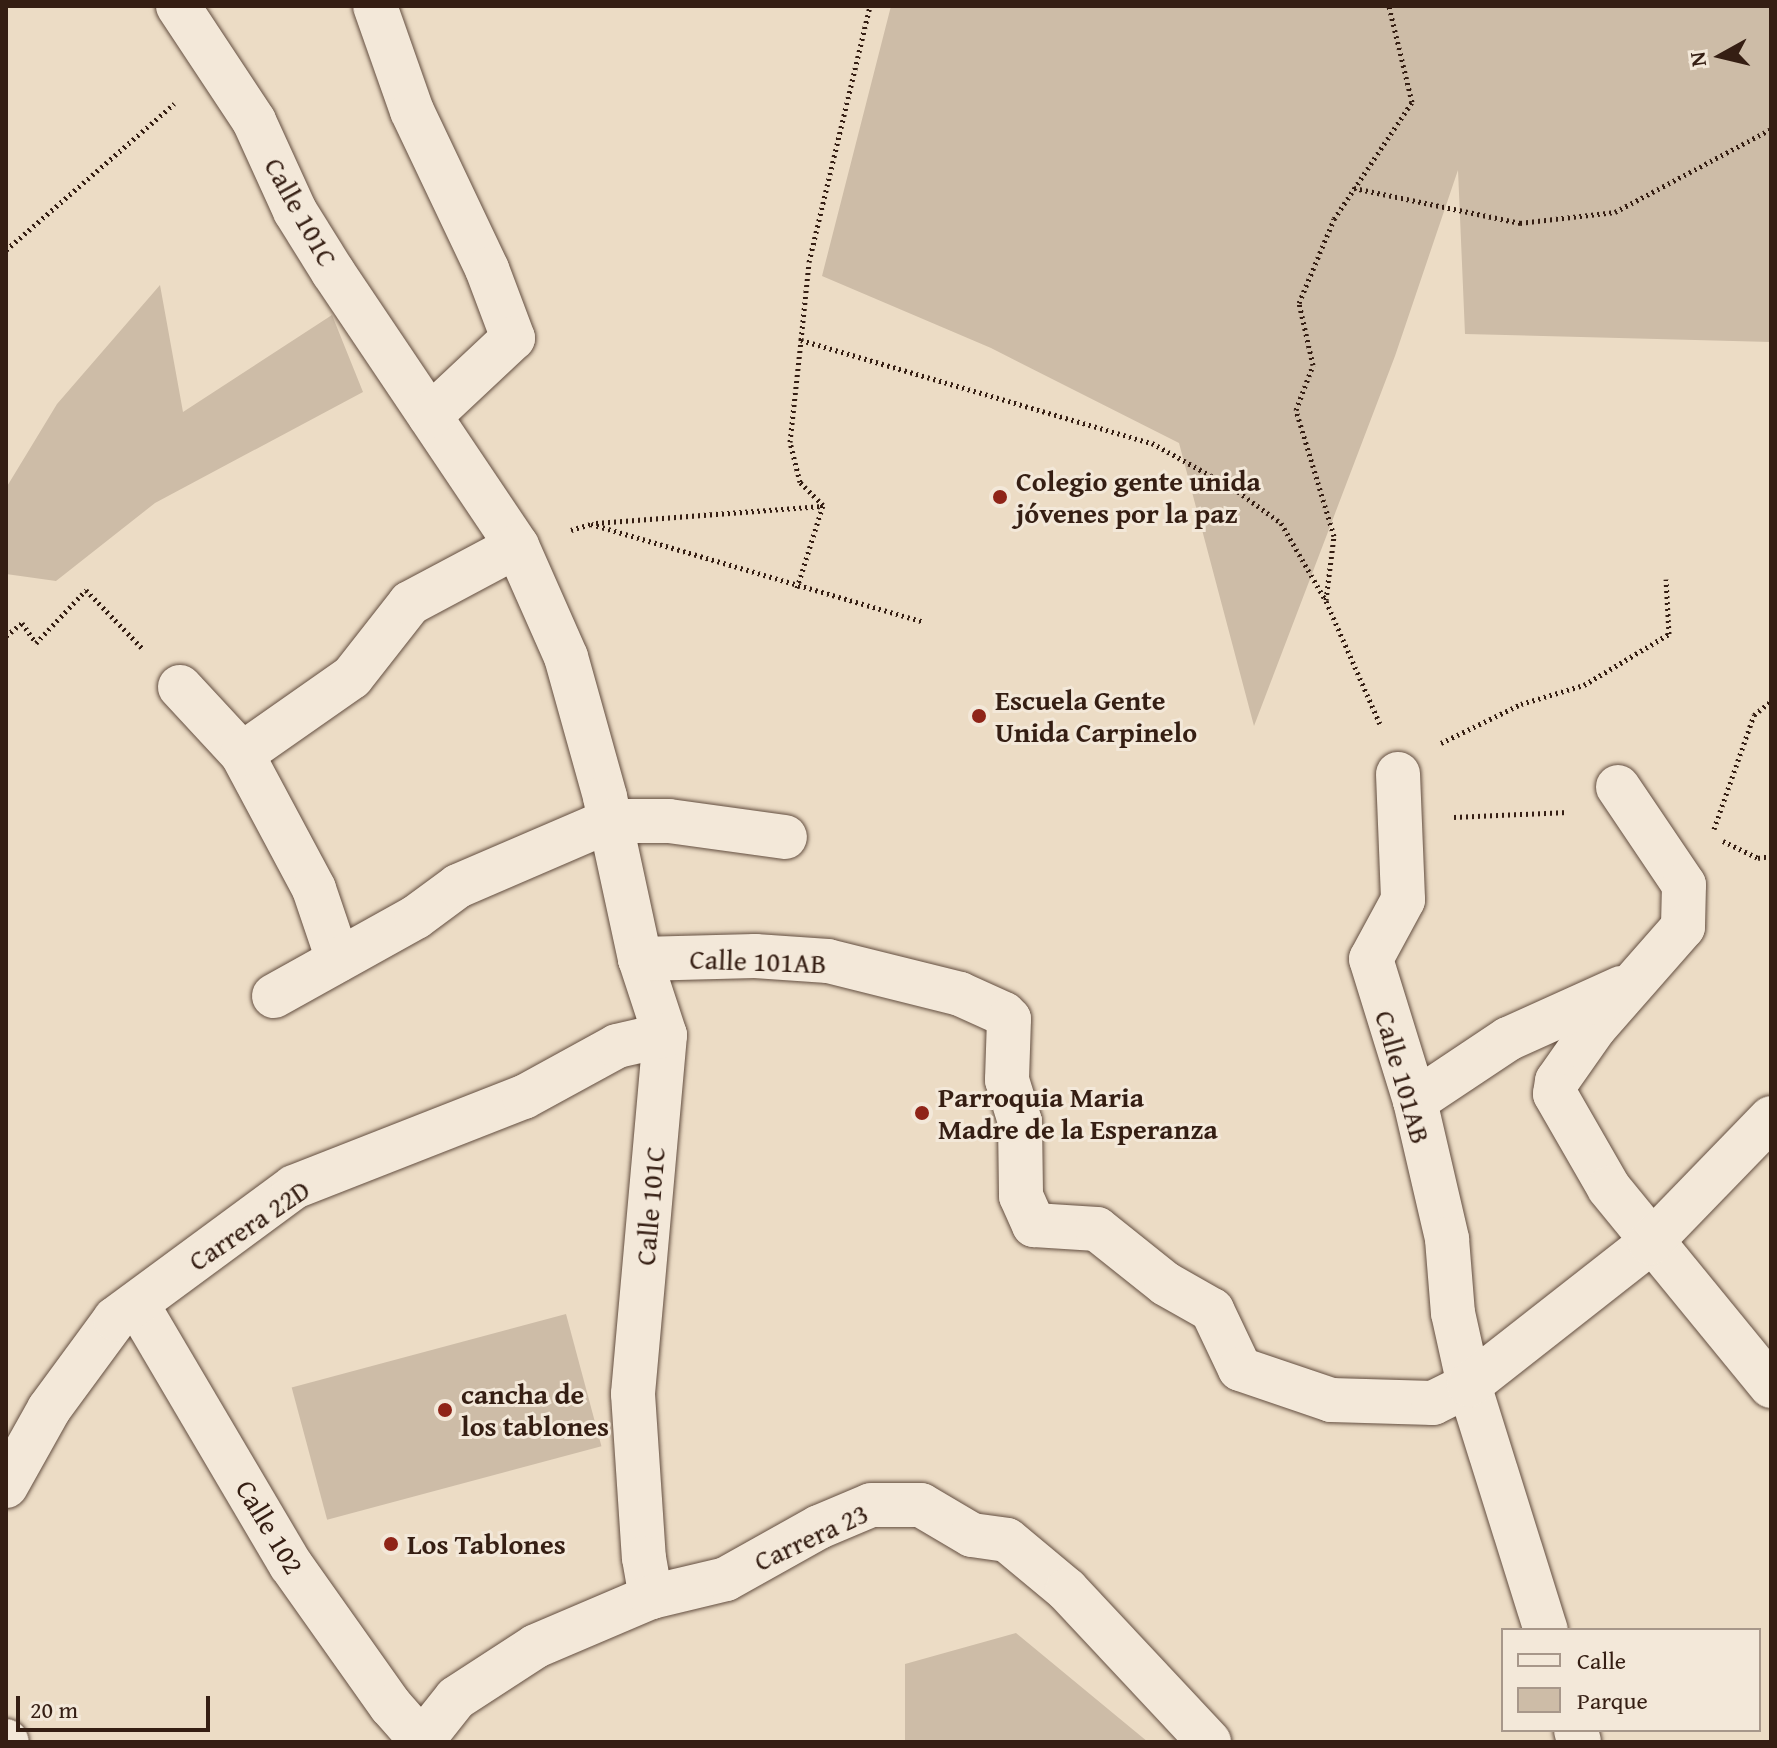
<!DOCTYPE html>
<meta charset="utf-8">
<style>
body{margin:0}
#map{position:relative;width:1777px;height:1748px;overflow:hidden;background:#ecdcc5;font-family:"Gentium Book Plus",serif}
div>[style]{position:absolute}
.green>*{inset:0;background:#cdbca7;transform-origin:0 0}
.path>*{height:5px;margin-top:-2.5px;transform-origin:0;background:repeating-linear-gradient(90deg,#351e13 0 2px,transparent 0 6px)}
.roads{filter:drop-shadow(0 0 2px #634e40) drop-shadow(0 0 2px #634e40)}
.minor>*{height:44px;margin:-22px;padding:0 22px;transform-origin:22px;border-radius:22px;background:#f3e8d9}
.tertiary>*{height:44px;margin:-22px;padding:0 22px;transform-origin:22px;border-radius:22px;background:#f3e8d9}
.dots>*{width:22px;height:22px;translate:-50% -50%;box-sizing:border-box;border:4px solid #f3e8d9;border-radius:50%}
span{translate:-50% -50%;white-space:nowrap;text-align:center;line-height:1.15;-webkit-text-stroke:6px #f3e8d9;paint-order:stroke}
.street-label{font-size:28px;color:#351e13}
.poi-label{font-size:28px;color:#351e13;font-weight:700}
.left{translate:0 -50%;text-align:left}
.frame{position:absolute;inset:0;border:8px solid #351e13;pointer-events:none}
.legend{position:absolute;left:1501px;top:1628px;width:260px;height:104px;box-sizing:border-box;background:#f3e8d9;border:2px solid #a7978a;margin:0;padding:10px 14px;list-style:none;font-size:24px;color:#351e13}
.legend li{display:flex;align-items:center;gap:16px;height:40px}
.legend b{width:40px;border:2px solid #a7978a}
.north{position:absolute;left:1681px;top:16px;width:80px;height:80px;-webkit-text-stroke:6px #f3e8d9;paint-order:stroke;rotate:262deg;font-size:22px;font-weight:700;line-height:32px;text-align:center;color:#351e13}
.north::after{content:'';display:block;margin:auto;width:28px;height:36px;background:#351e13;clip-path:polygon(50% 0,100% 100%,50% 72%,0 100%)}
.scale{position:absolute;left:16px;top:1696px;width:194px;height:36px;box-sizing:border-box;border:4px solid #351e13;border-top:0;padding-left:10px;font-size:24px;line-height:28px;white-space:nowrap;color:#351e13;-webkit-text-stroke:6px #f3e8d9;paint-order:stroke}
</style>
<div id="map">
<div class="green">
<div style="clip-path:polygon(891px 6px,1771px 6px,1771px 342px,1465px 334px,1458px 170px,1395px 356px,1254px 726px,1179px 443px,991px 348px,822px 276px)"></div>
<div style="clip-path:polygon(160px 285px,183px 412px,332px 315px,363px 392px,155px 503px,56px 581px,6px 574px,6px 488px,57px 404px)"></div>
<div style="left:566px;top:1314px;width:137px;height:284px;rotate:75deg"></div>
<div style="clip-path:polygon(1016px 1633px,1131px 1728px,1148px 1742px,905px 1742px,905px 1664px)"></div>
</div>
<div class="path">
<div style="left:1354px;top:188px;width:170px;rotate:11.9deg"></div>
<div style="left:1520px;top:223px;width:96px;rotate:-6.6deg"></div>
<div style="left:1615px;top:212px;width:177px;rotate:-28deg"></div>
<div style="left:6px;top:250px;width:223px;rotate:-41deg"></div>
<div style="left:801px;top:340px;width:78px;rotate:-84.1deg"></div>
<div style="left:809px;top:262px;width:263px;rotate:-76.6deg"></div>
<div style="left:823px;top:505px;width:33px;rotate:-135deg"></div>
<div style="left:800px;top:482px;width:41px;rotate:-104deg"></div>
<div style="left:790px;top:442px;width:103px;rotate:-83.8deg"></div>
<div style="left:801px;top:340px;width:366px;rotate:16.4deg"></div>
<div style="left:1152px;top:443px;width:93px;rotate:29.1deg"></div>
<div style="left:1233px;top:488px;width:59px;rotate:36.1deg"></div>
<div style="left:1281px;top:523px;width:90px;rotate:60deg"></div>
<div style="left:1326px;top:601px;width:134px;rotate:66.3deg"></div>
<div style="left:596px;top:523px;width:227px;rotate:-4.3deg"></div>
<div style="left:571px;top:530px;width:21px;rotate:-17deg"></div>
<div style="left:591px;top:524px;width:347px;rotate:16.4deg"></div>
<div style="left:797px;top:588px;width:87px;rotate:-72.6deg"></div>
<div style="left:1326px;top:600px;width:64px;rotate:-82.9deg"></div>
<div style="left:1334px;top:536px;width:132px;rotate:-106.8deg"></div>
<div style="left:1296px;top:410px;width:48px;rotate:-69.3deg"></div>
<div style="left:1313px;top:365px;width:64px;rotate:-102.7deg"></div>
<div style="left:1299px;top:303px;width:91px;rotate:-67.4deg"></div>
<div style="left:1334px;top:219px;width:141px;rotate:-56.3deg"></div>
<div style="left:1412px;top:102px;width:99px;rotate:-103.5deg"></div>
<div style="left:6px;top:636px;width:21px;rotate:-39deg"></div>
<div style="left:22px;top:623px;width:24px;rotate:55deg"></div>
<div style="left:36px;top:643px;width:73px;rotate:-46.7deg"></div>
<div style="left:86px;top:590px;width:82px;rotate:46deg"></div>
<div style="left:1441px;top:743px;width:89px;rotate:-26deg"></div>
<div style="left:1521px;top:704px;width:66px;rotate:-16.8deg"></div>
<div style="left:1584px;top:685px;width:99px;rotate:-31deg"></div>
<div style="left:1669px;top:634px;width:55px;rotate:-93.1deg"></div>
<div style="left:1454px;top:817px;width:114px;rotate:-2.5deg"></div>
<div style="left:1714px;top:829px;width:121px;rotate:-70.7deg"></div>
<div style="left:1754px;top:715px;width:22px;rotate:-39deg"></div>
<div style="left:1723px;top:841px;width:39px;rotate:26deg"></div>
<div style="left:1758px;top:858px;width:13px;rotate:-9deg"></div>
</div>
<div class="roads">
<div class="minor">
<div style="left:178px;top:6px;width:138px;rotate:56.5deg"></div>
<div style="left:254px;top:121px;width:99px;rotate:65.5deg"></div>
<div style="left:295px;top:211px;width:72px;rotate:58.1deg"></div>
<div style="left:333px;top:272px;width:330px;rotate:56.1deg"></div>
<div style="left:517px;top:546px;width:121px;rotate:66.2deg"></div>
<div style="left:566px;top:657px;width:145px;rotate:74.4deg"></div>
<div style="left:605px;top:797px;width:166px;rotate:77.8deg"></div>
<div style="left:640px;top:959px;width:80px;rotate:71.8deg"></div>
<div style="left:665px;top:1035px;width:360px;rotate:95.1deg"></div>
<div style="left:633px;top:1394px;width:164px;rotate:86.2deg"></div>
<div style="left:644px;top:1558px;width:40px;rotate:80deg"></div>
<div style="left:375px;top:6px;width:111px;rotate:70.6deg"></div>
<div style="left:412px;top:111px;width:175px;rotate:64.6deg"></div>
<div style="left:487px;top:269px;width:74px;rotate:69.4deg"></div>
<div style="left:513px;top:338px;width:114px;rotate:136.8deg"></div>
<div style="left:180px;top:687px;width:91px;rotate:47.2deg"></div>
<div style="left:242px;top:754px;width:153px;rotate:61.9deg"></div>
<div style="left:314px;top:889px;width:75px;rotate:71.3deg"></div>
<div style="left:242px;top:754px;width:134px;rotate:-35deg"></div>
<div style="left:352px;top:677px;width:94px;rotate:-51.9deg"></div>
<div style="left:410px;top:603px;width:121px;rotate:-28deg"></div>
<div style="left:1398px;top:774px;width:126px;rotate:87.7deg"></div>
<div style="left:1403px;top:900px;width:67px;rotate:118.5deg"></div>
<div style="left:1371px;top:959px;width:149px;rotate:72.8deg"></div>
<div style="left:1415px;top:1101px;width:142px;rotate:76.9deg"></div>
<div style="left:1447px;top:1239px;width:74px;rotate:85.4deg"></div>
<div style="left:1453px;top:1313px;width:74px;rotate:77.5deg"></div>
<div style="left:1469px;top:1385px;width:257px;rotate:72.6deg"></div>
<div style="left:1618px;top:787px;width:118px;rotate:56deg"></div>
<div style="left:1684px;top:885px;width:42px;rotate:91.4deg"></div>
<div style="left:1683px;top:927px;width:133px;rotate:131.3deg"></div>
<div style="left:1595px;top:1027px;width:66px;rotate:125.1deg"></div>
<div style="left:1557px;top:1081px;width:13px;rotate:99deg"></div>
<div style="left:1555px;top:1094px;width:108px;rotate:60.1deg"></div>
<div style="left:1609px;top:1188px;width:256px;rotate:50.7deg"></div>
<div style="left:640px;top:959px;width:115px;rotate:-1.5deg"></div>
<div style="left:755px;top:956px;width:73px;rotate:3.9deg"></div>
<div style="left:828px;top:961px;width:136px;rotate:14deg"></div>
<div style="left:960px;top:994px;width:48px;rotate:24.4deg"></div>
<div style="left:1004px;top:1014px;width:7px;rotate:45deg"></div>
<div style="left:1009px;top:1019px;width:61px;rotate:91.9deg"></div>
<div style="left:1007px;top:1080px;width:44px;rotate:72.8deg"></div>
<div style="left:1020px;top:1122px;width:74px;rotate:89.2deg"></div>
<div style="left:1021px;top:1196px;width:32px;rotate:66deg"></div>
<div style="left:1034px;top:1225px;width:63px;rotate:3.6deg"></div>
<div style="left:1097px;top:1229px;width:88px;rotate:38.6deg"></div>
<div style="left:1166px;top:1284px;width:53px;rotate:29.5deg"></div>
<div style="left:1212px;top:1310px;width:65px;rotate:64.6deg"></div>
<div style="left:1240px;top:1369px;width:96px;rotate:18.8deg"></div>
<div style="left:1331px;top:1400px;width:102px;rotate:1.7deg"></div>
<div style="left:1433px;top:1403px;width:40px;rotate:-26.6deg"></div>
<div style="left:1469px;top:1385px;width:230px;rotate:-38.1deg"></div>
<div style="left:1650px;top:1243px;width:174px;rotate:-45.9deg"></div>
<div style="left:274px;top:996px;width:162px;rotate:-29.1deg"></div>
<div style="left:416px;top:917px;width:52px;rotate:-36.4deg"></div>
<div style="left:458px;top:886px;width:164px;rotate:-23.3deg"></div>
<div style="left:609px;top:821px;width:60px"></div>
<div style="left:669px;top:821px;width:117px;rotate:7.9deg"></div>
<div style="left:1415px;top:1101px;width:112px;rotate:-33.7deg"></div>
<div style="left:1508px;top:1039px;width:124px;rotate:-24.3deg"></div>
<div style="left:137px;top:1304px;width:303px;rotate:59.5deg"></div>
<div style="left:291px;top:1565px;width:173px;rotate:54.7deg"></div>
<div style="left:391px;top:1706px;width:44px;rotate:48.7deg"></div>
<div style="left:6px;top:1486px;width:88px;rotate:-60.8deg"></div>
<div style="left:49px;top:1409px;width:112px;rotate:-53.7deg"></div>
<div style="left:115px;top:1319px;width:222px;rotate:-36.4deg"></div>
<div style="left:294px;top:1187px;width:247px;rotate:-21.4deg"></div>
<div style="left:524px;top:1097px;width:106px;rotate:-28.7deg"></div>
<div style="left:617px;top:1046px;width:49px;rotate:-12.9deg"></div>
<div style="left:1576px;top:1730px;width:12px;rotate:76deg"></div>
<div style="left:6px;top:1741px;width:1px;rotate:45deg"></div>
</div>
<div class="tertiary">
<div style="left:421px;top:1742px;width:56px;rotate:-51.5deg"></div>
<div style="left:456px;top:1698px;width:95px;rotate:-33deg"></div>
<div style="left:536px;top:1646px;width:125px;rotate:-23.1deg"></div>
<div style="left:651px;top:1597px;width:77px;rotate:-13.5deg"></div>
<div style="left:726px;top:1579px;width:107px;rotate:-29.2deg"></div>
<div style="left:819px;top:1527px;width:56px;rotate:-22.9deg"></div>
<div style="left:871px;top:1505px;width:50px"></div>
<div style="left:921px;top:1505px;width:59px;rotate:30.5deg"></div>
<div style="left:972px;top:1535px;width:35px;rotate:8deg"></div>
<div style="left:1007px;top:1540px;width:78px;rotate:39.8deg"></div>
<div style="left:1067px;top:1590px;width:208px;rotate:46.9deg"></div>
</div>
</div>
<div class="dots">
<div style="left:1000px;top:497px;background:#8f2418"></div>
<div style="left:979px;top:716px;background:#8f2418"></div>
<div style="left:922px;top:1113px;background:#8f2418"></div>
<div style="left:445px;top:1410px;background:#8f2418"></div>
<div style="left:391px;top:1544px;background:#8f2418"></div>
</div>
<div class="street-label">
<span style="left:301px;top:212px;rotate:61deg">Calle 101C</span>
<span style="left:758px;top:961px;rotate:2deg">Calle 101AB</span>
<span style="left:1403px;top:1077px;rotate:74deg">Calle 101AB</span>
<span style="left:650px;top:1206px;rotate:-85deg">Calle 101C</span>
<span style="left:249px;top:1225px;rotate:-34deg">Carrera 22D</span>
<span style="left:270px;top:1527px;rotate:59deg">Calle 102</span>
<span style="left:811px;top:1537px;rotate:-25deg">Carrera 23</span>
</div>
<div class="poi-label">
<span class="left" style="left:1016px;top:497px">Colegio gente unida<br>jóvenes por la paz</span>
<span class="left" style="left:995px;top:716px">Escuela Gente<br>Unida Carpinelo</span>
<span class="left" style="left:938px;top:1113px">Parroquia Maria<br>Madre de la Esperanza</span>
<span class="left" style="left:461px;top:1410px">cancha de<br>los tablones</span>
<span class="left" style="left:407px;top:1544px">Los Tablones</span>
</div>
<div class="frame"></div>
<ul class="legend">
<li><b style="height:10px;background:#f3e8d9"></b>Calle</li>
<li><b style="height:22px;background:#cdbca7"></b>Parque</li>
</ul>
<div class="north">N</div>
<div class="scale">20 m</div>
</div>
